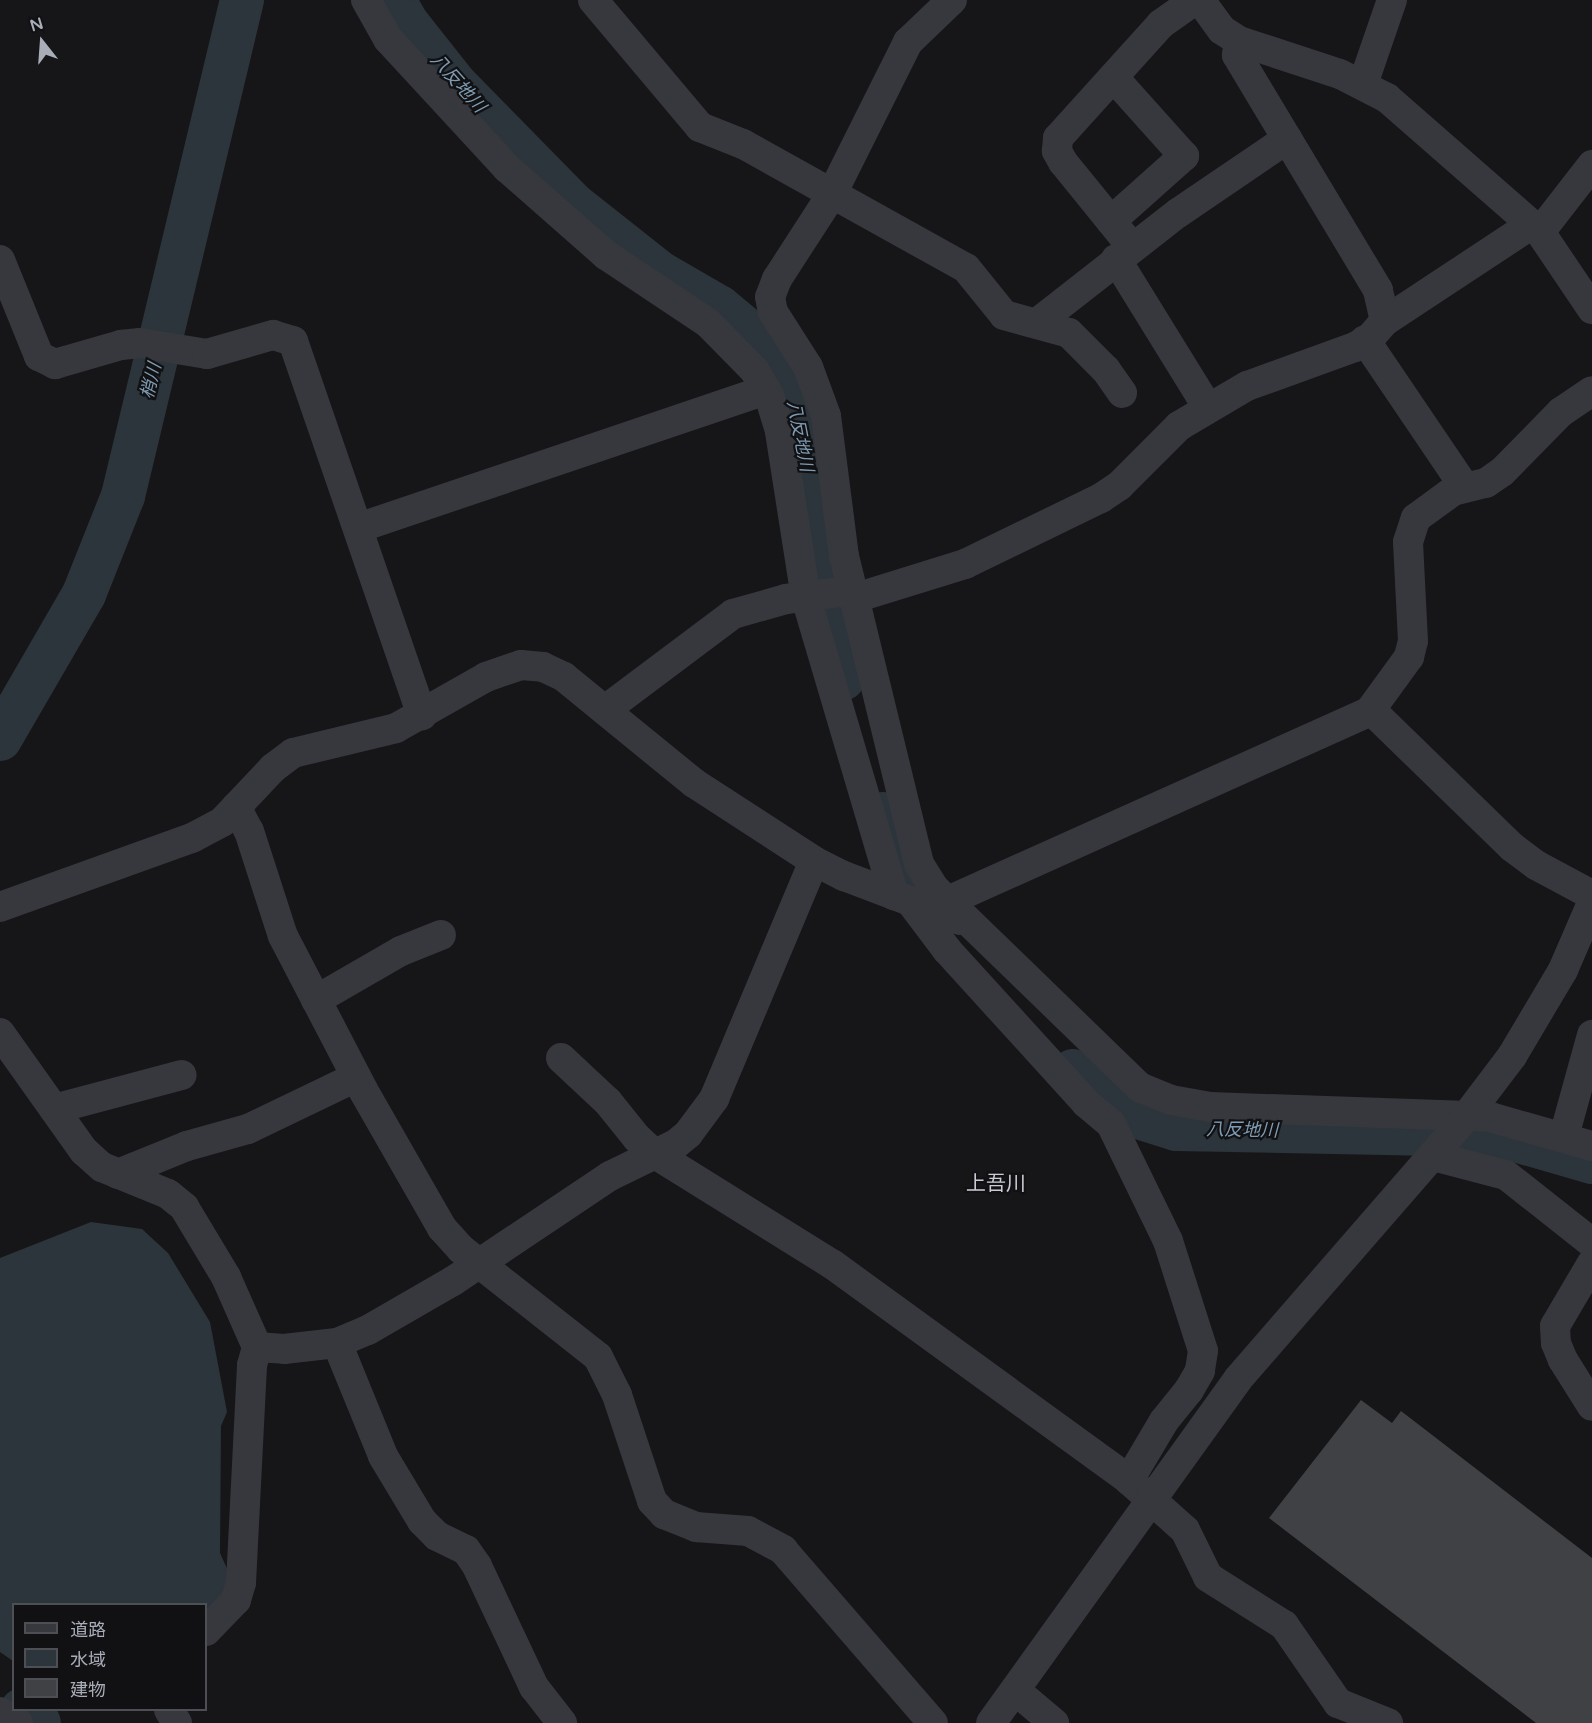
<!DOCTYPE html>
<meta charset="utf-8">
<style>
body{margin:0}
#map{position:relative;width:1592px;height:1723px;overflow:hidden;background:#161618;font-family:"Varela Round","Noto Sans JP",sans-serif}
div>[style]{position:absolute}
.water>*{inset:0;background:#2c353c}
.river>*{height:44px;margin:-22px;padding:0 22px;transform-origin:22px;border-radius:22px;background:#2c353c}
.building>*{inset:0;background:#404145}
.minor>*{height:30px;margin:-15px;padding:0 15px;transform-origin:15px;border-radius:15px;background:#37383d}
span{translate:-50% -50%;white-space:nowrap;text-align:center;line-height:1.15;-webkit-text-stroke:4.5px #111113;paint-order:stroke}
.water-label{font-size:18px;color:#7f9bb3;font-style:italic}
.quarter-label{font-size:20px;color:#c9ccd4}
.legend{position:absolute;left:12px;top:1603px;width:195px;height:108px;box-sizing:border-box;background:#111113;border:2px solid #4d4f55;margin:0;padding:8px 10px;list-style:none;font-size:18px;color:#a8adb8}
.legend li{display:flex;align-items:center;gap:12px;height:30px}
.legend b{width:30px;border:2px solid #4d4f55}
.north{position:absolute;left:12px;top:12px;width:60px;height:60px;-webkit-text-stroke:4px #111113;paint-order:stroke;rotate:343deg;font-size:16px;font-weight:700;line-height:24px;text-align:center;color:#a8adb8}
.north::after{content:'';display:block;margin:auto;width:21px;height:27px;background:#a8adb8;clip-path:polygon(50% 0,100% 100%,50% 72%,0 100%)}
</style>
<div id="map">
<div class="water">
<div style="clip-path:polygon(91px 1222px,142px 1229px,168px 1253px,210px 1322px,227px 1412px,221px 1426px,220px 1553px,229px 1573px,223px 1602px,206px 1617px,206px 1604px,14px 1604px,13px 1661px,0 1652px,0 1258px)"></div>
</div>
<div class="river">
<div style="left:394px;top:0;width:25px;rotate:61deg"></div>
<div style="left:406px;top:22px;width:80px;rotate:51.6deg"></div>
<div style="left:456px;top:85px;width:168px;rotate:45.5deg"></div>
<div style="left:574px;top:205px;width:110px;rotate:38.3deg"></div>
<div style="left:660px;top:273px;width:68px;rotate:30deg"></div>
<div style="left:719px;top:307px;width:47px;rotate:39.8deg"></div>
<div style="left:755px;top:337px;width:27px;rotate:51deg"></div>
<div style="left:772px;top:358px;width:27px;rotate:57deg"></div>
<div style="left:787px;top:381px;width:34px;rotate:69deg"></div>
<div style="left:799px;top:413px;width:164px;rotate:82.7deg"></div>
<div style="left:820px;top:576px;width:105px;rotate:77.3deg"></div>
<div style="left:0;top:739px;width:168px;rotate:-59.9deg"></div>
<div style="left:84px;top:594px;width:105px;rotate:-68.3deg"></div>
<div style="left:123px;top:496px;width:510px;rotate:-76.51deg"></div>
<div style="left:883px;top:814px;width:76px;rotate:70.9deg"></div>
<div style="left:1073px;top:1071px;width:61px;rotate:41deg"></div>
<div style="left:1119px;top:1111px;width:60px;rotate:17.5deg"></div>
<div style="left:1176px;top:1129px;width:322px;rotate:1.1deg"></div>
<div style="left:1498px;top:1135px;width:98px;rotate:16deg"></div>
<div style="left:22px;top:1710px;width:21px;rotate:37deg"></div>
</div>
<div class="building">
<div style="clip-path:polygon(1361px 1400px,1392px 1423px,1401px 1411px,1592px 1558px,1592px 1723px,1536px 1723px,1269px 1518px)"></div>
</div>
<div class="minor">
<div style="left:366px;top:0;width:45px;rotate:60.6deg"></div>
<div style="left:388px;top:39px;width:176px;rotate:47.3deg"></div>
<div style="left:507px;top:168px;width:132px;rotate:41.3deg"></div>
<div style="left:606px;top:255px;width:123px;rotate:33.7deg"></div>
<div style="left:708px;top:323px;width:67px;rotate:45.6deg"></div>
<div style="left:755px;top:371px;width:28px;rotate:60deg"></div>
<div style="left:769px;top:395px;width:39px;rotate:73deg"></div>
<div style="left:780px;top:432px;width:168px;rotate:81.1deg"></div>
<div style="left:806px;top:598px;width:310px;rotate:73.5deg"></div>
<div style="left:593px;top:0;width:166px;rotate:49.9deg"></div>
<div style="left:700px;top:127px;width:46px;rotate:21.6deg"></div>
<div style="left:743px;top:144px;width:255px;rotate:29.1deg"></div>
<div style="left:966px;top:268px;width:60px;rotate:51deg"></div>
<div style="left:1004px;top:315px;width:67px;rotate:15.5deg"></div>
<div style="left:1069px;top:333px;width:52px;rotate:45deg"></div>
<div style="left:1106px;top:370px;width:28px;rotate:55deg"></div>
<div style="left:952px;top:0;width:61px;rotate:136.3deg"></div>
<div style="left:908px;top:42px;width:170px;rotate:116.6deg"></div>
<div style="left:832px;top:194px;width:101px;rotate:122.9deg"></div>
<div style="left:777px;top:279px;width:19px;rotate:111deg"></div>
<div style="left:770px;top:297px;width:15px;rotate:79deg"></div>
<div style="left:773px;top:312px;width:65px;rotate:57.5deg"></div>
<div style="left:808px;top:367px;width:52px;rotate:69.8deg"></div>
<div style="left:826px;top:416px;width:141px;rotate:82.7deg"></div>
<div style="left:844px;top:556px;width:317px;rotate:76.3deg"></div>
<div style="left:919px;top:864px;width:28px;rotate:58deg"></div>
<div style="left:934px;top:888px;width:286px;rotate:44.1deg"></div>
<div style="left:1139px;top:1087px;width:35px;rotate:22deg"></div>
<div style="left:1171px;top:1100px;width:40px;rotate:10deg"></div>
<div style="left:1210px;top:1107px;width:280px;rotate:2deg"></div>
<div style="left:1490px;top:1117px;width:106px;rotate:15.9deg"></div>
<div style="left:1200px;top:0;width:37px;rotate:54deg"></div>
<div style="left:1222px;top:30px;width:20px;rotate:33deg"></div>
<div style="left:1239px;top:41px;width:106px;rotate:18.1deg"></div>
<div style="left:1340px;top:74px;width:53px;rotate:27.1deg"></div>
<div style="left:1387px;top:98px;width:203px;rotate:41.2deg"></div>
<div style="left:1540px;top:232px;width:93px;rotate:56deg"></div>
<div style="left:1363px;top:84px;width:89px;rotate:-71deg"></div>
<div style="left:1111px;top:221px;width:98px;rotate:-41.7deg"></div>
<div style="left:1184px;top:156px;width:106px;rotate:-131.9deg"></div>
<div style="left:1540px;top:232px;width:85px;rotate:-52.2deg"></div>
<div style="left:1132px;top:247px;width:109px;rotate:-129.1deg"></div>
<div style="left:1063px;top:162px;width:13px;rotate:-119deg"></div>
<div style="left:1057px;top:151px;width:13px;rotate:-86deg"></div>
<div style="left:1058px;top:138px;width:154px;rotate:-47.9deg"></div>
<div style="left:1161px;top:24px;width:42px;rotate:-35.2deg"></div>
<div style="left:1116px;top:259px;width:175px;rotate:58.3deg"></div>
<div style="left:0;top:260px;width:104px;rotate:67.9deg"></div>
<div style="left:39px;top:356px;width:18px;rotate:27deg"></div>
<div style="left:55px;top:364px;width:69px;rotate:-16.1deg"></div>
<div style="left:121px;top:345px;width:19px;rotate:-6deg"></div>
<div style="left:140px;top:343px;width:68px;rotate:9.3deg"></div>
<div style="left:207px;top:354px;width:69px;rotate:-16.1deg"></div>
<div style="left:273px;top:335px;width:21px;rotate:17deg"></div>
<div style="left:293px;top:341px;width:396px;rotate:71deg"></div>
<div style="left:1385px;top:321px;width:176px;rotate:-33.4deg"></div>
<div style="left:1037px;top:323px;width:179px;rotate:-38deg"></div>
<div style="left:1178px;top:213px;width:132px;rotate:-34.2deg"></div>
<div style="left:1365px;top:340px;width:176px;rotate:55.9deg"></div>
<div style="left:358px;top:528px;width:431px;rotate:-18.7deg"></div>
<div style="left:605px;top:710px;width:160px;rotate:-36.9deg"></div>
<div style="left:733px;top:614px;width:55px;rotate:-15.8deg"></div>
<div style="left:786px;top:599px;width:54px;rotate:-7.4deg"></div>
<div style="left:840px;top:592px;width:25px;rotate:7deg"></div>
<div style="left:865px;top:595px;width:105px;rotate:-17.2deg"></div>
<div style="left:965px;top:564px;width:151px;rotate:-25.9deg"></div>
<div style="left:1101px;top:498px;width:22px;rotate:-34deg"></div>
<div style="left:1119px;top:486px;width:85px;rotate:-45deg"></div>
<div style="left:1179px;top:426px;width:79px;rotate:-30.5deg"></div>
<div style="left:1247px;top:386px;width:115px;rotate:-19.9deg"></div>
<div style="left:1355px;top:347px;width:17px;rotate:-31deg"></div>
<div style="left:1370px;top:338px;width:23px;rotate:-49deg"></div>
<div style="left:1385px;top:321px;width:32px;rotate:-103deg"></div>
<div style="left:1378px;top:290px;width:274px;rotate:-121deg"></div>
<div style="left:1237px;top:55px;width:14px;rotate:-82deg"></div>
<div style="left:1371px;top:710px;width:197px;rotate:44.2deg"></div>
<div style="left:1512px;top:847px;width:30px;rotate:37deg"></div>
<div style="left:1536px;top:865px;width:64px;rotate:28.2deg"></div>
<div style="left:236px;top:807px;width:27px;rotate:62deg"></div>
<div style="left:249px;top:831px;width:110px;rotate:72.1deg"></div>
<div style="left:283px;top:936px;width:174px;rotate:62.5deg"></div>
<div style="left:363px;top:1090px;width:159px;rotate:60.2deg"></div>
<div style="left:442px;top:1228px;width:28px;rotate:48deg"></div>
<div style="left:461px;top:1249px;width:174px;rotate:38.2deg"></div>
<div style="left:598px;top:1357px;width:42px;rotate:63.4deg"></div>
<div style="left:617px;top:1395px;width:112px;rotate:71.7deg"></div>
<div style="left:652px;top:1501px;width:18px;rotate:47deg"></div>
<div style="left:664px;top:1514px;width:35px;rotate:22deg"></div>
<div style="left:696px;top:1527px;width:52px;rotate:4.4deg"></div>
<div style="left:748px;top:1531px;width:40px;rotate:28deg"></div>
<div style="left:783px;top:1550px;width:229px;rotate:49.1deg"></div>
<div style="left:910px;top:901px;width:61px;rotate:52.9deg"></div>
<div style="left:947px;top:950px;width:207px;rotate:47.7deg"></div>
<div style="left:1086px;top:1103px;width:33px;rotate:40deg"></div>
<div style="left:1111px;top:1124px;width:130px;rotate:64deg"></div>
<div style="left:1168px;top:1241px;width:115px;rotate:72.3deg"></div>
<div style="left:1203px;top:1351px;width:20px;rotate:99deg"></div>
<div style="left:1200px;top:1371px;width:22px;rotate:120deg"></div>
<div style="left:1189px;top:1390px;width:40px;rotate:129deg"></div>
<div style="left:1164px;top:1421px;width:69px;rotate:120.7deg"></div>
<div style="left:1129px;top:1480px;width:75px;rotate:41.8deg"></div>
<div style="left:1185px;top:1530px;width:52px;rotate:63.9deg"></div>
<div style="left:1208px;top:1577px;width:90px;rotate:32.3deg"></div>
<div style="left:1284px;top:1625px;width:95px;rotate:55.3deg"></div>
<div style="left:1338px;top:1703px;width:54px;rotate:21.8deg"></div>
<div style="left:948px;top:901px;width:461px;rotate:-24.2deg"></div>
<div style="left:1369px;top:712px;width:68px;rotate:-54deg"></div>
<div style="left:1409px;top:657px;width:16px;rotate:-76deg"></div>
<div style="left:1413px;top:641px;width:99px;rotate:-92.9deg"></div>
<div style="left:1408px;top:542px;width:25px;rotate:-72deg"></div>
<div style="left:1416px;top:518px;width:46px;rotate:-36.1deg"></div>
<div style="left:1453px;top:491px;width:34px;rotate:-14deg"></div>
<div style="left:1486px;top:483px;width:19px;rotate:-35deg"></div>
<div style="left:1502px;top:472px;width:84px;rotate:-45.5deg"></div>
<div style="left:1561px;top:412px;width:37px;rotate:-34deg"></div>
<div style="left:0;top:907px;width:204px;rotate:-19.8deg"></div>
<div style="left:192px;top:838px;width:34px;rotate:-28deg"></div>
<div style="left:222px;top:822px;width:74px;rotate:-46.6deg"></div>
<div style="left:273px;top:768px;width:25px;rotate:-37deg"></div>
<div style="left:293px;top:753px;width:106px;rotate:-13.6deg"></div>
<div style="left:396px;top:728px;width:103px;rotate:-29.5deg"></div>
<div style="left:486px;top:677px;width:37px;rotate:-19deg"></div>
<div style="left:521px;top:665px;width:22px;rotate:5deg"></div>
<div style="left:543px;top:667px;width:23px;rotate:25deg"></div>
<div style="left:564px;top:677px;width:168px;rotate:39.2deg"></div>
<div style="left:694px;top:783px;width:143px;rotate:33deg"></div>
<div style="left:814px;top:861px;width:34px;rotate:27deg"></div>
<div style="left:844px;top:876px;width:124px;rotate:20.8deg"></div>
<div style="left:316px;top:1000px;width:98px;rotate:-30deg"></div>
<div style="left:401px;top:951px;width:43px;rotate:-21.8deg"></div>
<div style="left:0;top:1033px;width:145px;rotate:54.6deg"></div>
<div style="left:84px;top:1151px;width:24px;rotate:42deg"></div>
<div style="left:102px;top:1167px;width:71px;rotate:22.2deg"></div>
<div style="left:168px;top:1194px;width:21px;rotate:39deg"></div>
<div style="left:184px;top:1207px;width:82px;rotate:59deg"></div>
<div style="left:226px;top:1277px;width:77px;rotate:66.1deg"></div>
<div style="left:257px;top:1347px;width:27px;rotate:4deg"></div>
<div style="left:284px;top:1349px;width:53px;rotate:-6.5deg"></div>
<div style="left:337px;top:1343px;width:122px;rotate:67.8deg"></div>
<div style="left:383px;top:1456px;width:76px;rotate:59deg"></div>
<div style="left:422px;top:1521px;width:21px;rotate:45deg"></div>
<div style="left:437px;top:1536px;width:32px;rotate:26deg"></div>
<div style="left:466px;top:1550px;width:19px;rotate:55deg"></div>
<div style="left:477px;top:1566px;width:134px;rotate:64.8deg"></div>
<div style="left:534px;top:1687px;width:46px;rotate:52.1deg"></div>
<div style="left:561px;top:1058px;width:64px;rotate:43.1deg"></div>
<div style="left:608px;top:1102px;width:46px;rotate:51.1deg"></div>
<div style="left:637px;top:1138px;width:24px;rotate:42deg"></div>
<div style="left:655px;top:1154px;width:208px;rotate:31.9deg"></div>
<div style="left:832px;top:1264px;width:367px;rotate:36deg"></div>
<div style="left:54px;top:1109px;width:132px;rotate:-14.9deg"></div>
<div style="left:1564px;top:1136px;width:105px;rotate:-74.5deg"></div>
<div style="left:1433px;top:1156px;width:75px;rotate:14.6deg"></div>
<div style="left:1506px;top:1175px;width:110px;rotate:38.3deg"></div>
<div style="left:118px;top:1174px;width:74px;rotate:-22.1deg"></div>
<div style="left:187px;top:1146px;width:63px;rotate:-15.6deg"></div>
<div style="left:248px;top:1129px;width:120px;rotate:-25.7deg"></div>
<div style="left:1592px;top:1263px;width:73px;rotate:120.4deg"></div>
<div style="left:1555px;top:1326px;width:17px;rotate:87deg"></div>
<div style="left:1556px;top:1343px;width:18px;rotate:68deg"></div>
<div style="left:1563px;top:1360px;width:54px;rotate:57.8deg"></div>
<div style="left:337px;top:1343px;width:34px;rotate:-23deg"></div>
<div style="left:368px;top:1330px;width:98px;rotate:-30deg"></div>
<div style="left:453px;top:1281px;width:189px;rotate:-33.8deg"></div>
<div style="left:610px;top:1176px;width:73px;rotate:-25.9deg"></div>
<div style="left:676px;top:1144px;width:16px;rotate:-40deg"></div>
<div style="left:688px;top:1134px;width:44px;rotate:-53.4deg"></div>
<div style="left:714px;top:1099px;width:258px;rotate:-67.2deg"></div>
<div style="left:206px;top:1631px;width:43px;rotate:-45.9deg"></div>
<div style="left:236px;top:1600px;width:18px;rotate:-74deg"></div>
<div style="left:241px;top:1583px;width:218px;rotate:-87.1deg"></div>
<div style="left:252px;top:1365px;width:19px;rotate:-74deg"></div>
<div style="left:1016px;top:1691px;width:50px;rotate:40.1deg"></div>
<div style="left:169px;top:1710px;width:15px;rotate:58deg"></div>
<div style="left:0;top:1712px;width:21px;rotate:31deg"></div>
<div style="left:991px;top:1723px;width:423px;rotate:-54.3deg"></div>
<div style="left:1238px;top:1379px;width:346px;rotate:-49deg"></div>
<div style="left:1465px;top:1118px;width:78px;rotate:-52.8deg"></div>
<div style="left:1512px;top:1056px;width:100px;rotate:-59.3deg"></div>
<div style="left:1563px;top:970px;width:73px;rotate:-66.6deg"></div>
</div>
<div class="water-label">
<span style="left:458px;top:83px;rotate:48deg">八反地川</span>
<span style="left:151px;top:381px;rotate:-76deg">梢川</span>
<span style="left:800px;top:436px;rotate:79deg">八反地川</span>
<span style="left:1242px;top:1130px;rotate:1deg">八反地川</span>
</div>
<div class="quarter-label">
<span style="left:996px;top:1184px">上吾川</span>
</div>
<ul class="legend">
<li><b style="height:8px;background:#37383d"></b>道路</li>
<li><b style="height:16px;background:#2c353c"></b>水域</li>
<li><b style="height:16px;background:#404145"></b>建物</li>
</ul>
<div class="north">N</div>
</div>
